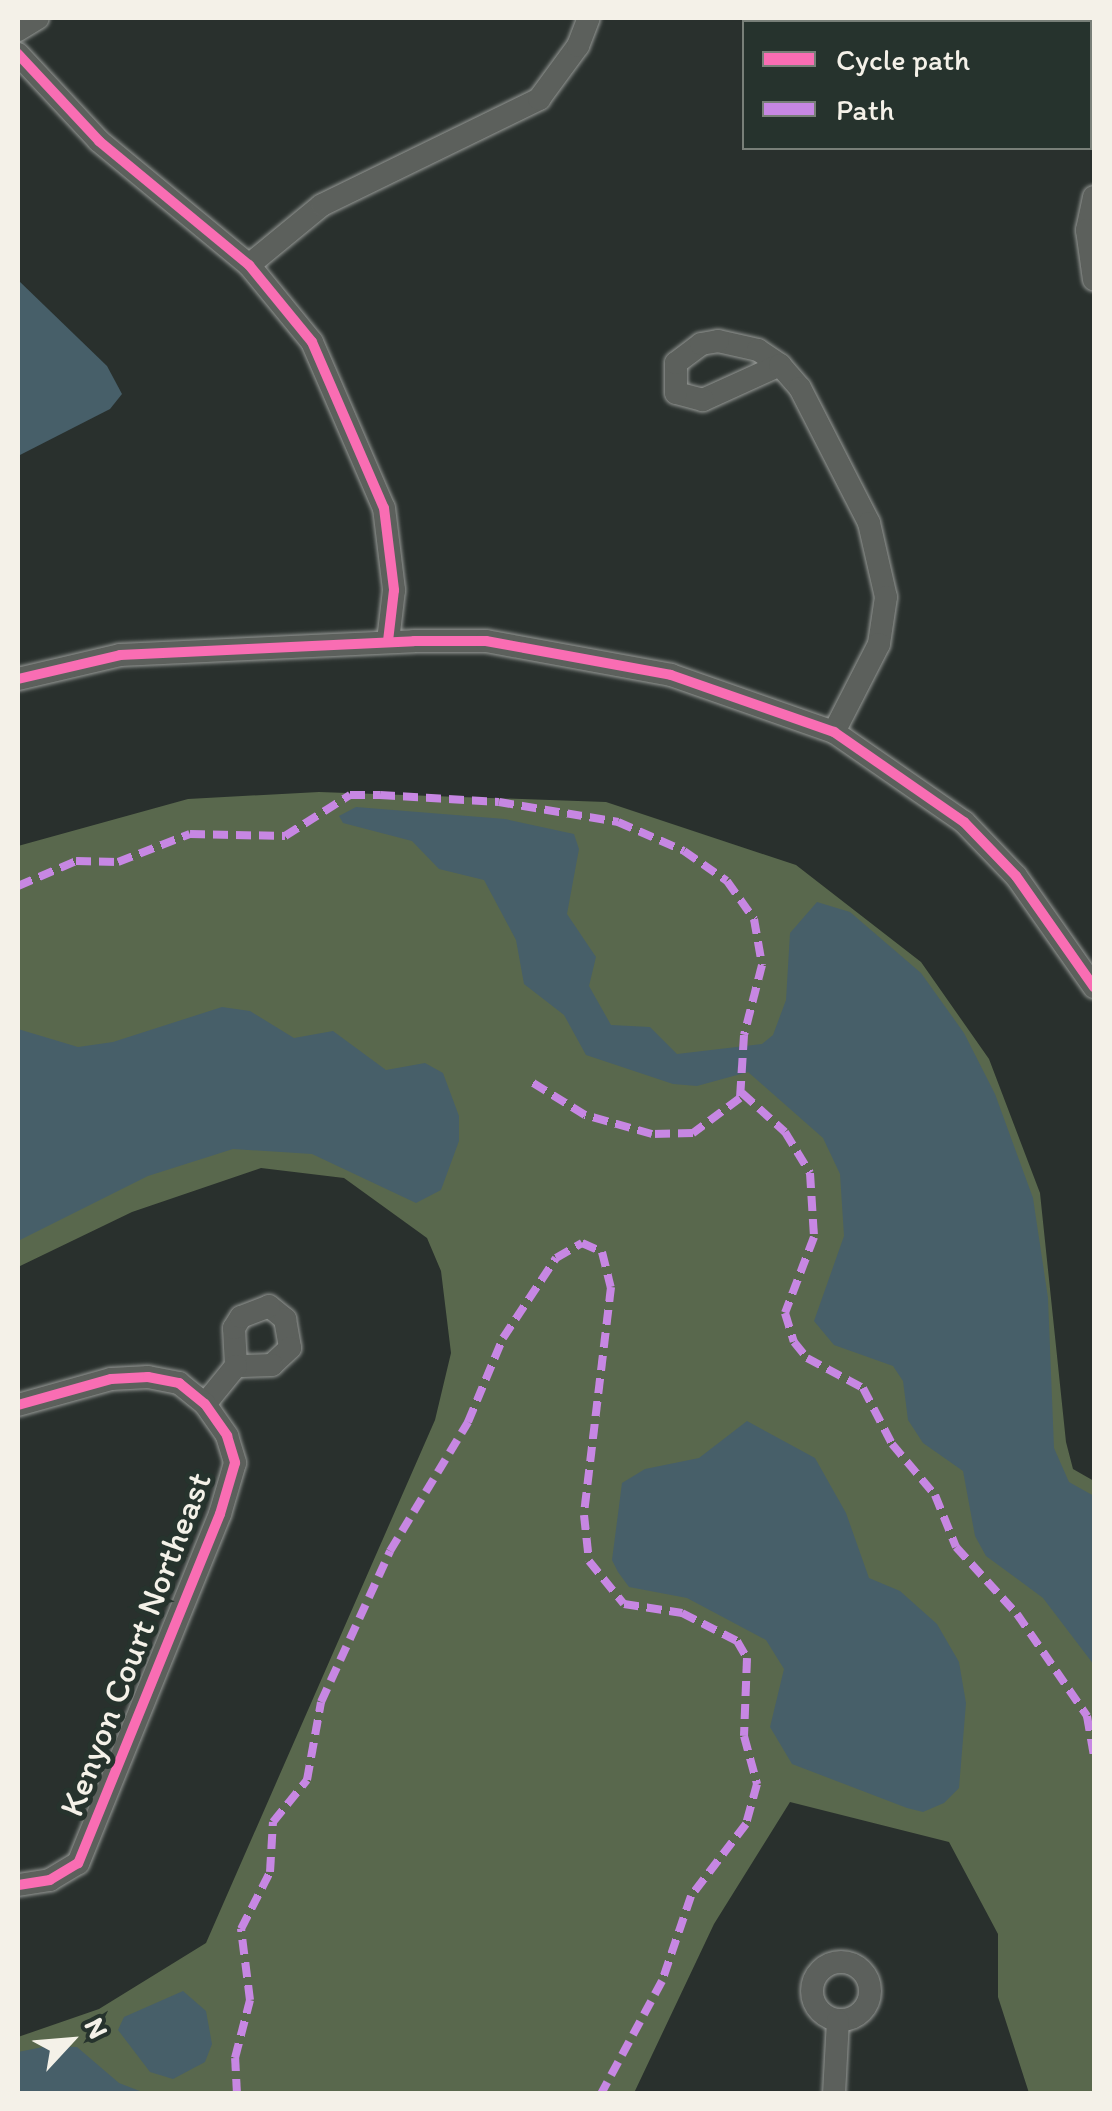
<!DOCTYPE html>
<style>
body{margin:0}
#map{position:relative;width:1112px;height:2111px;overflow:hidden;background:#29302d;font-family:Itim,sans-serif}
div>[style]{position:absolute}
.green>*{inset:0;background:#59684d}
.water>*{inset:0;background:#475f69}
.roads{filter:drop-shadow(0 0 2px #969996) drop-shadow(0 0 2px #969996)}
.street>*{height:22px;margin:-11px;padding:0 11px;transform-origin:11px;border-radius:11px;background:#5c605c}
.street>.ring{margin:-11px;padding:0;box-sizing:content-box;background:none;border:22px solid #5c605c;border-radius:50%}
.quiet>*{height:8px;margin-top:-4px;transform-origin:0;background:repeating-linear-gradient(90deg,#c787e3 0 15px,transparent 0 23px)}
.cycleway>*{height:10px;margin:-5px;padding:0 5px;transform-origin:5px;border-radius:5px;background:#f96db3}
span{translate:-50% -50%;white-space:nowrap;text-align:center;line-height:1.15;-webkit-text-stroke:10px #26332d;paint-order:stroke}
.street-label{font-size:35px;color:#f4f1e8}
.frame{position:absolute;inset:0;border:20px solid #f4f1e8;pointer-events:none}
.legend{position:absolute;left:742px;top:20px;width:350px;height:130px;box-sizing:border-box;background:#26332d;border:2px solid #787f78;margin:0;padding:12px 18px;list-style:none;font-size:30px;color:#f4f1e8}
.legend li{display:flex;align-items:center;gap:20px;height:50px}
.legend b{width:50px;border:2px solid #787f78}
.north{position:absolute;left:20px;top:1991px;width:100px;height:100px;-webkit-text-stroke:8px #26332d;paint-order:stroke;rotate:64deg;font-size:28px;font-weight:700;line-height:40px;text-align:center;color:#f4f1e8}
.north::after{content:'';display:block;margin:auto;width:35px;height:45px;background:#f4f1e8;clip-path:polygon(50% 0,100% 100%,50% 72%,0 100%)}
</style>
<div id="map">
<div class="green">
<div style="clip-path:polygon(760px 18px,1059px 18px,759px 22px)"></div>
<div style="clip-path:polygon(319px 792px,606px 802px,796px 865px,921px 962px,989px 1059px,1040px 1193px,1066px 1442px,1073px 1469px,1094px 1481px,1094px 2093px,1029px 2093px,998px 1997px,998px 1934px,949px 1842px,790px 1802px,714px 1924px,634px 2093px,18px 2093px,18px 2037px,99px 2009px,206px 1943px,435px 1420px,451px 1353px,441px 1271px,427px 1238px,344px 1178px,261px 1168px,132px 1212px,18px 1267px,18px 846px,188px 799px)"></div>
</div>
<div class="water">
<div style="clip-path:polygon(18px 280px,107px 366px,122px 394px,110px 409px,18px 456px)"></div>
<div style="clip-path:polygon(356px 807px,505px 819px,574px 834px,579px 849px,567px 914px,596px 957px,589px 986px,611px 1025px,650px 1027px,677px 1054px,762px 1044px,773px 1035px,786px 1000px,790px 933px,817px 902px,850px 912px,921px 973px,964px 1033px,995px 1094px,1033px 1198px,1048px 1298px,1054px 1448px,1069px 1482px,1094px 1496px,1094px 1665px,1043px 1598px,986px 1556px,975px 1536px,963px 1471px,923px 1443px,908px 1420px,903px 1381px,893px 1366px,834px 1345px,814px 1321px,844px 1236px,840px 1174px,823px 1138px,748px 1072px,697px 1086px,673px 1084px,586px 1055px,564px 1015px,524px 984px,516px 940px,484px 880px,439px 869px,412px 841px,343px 823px,339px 816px)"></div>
<div style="clip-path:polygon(222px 1007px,250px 1011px,294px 1038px,333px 1031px,386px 1070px,425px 1063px,443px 1073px,459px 1116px,459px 1141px,441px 1190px,416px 1203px,312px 1154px,233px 1149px,148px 1176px,18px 1241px,18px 1029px,78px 1047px,113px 1042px)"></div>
<div style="clip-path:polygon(747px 1421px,815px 1458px,846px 1513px,869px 1578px,900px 1591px,937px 1624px,959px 1662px,966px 1703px,959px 1788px,944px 1803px,923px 1812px,907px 1808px,792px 1764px,770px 1727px,784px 1669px,766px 1640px,687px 1598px,629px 1587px,618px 1572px,612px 1560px,622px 1483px,645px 1469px,699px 1458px)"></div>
<div style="clip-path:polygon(183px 1991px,206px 2011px,212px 2044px,205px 2062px,173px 2079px,150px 2072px,118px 2030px,124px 2017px)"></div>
<div style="clip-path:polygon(48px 2046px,77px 2047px,119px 2083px,145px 2093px,18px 2093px,18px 2052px)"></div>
</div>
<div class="roads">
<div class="street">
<div style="left:18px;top:30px;width:23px;rotate:-31deg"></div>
<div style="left:18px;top:54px;width:119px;rotate:47deg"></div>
<div style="left:99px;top:141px;width:195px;rotate:39.6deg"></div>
<div style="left:249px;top:265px;width:99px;rotate:50.7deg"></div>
<div style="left:312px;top:342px;width:181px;rotate:66.6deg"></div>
<div style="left:384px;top:508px;width:83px;rotate:83deg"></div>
<div style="left:394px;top:590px;width:51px;rotate:96.7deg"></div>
<div style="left:1094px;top:197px;width:34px;rotate:102deg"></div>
<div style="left:1087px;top:230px;width:50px;rotate:82deg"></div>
<div style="left:249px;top:265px;width:94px;rotate:-39.4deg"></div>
<div style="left:322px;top:205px;width:242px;rotate:-26deg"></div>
<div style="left:539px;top:99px;width:66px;rotate:-53.7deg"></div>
<div style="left:578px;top:46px;width:30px;rotate:-69deg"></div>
<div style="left:718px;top:341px;width:41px;rotate:12.7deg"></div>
<div style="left:758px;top:350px;width:27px;rotate:34deg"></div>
<div style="left:780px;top:365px;width:85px;rotate:155.6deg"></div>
<div style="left:703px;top:400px;width:28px;rotate:-165deg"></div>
<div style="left:676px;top:393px;width:30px;rotate:-90deg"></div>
<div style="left:676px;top:363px;width:31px;rotate:-37deg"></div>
<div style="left:701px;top:344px;width:17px;rotate:-10deg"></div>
<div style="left:780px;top:365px;width:30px;rotate:49deg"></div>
<div style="left:800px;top:388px;width:152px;rotate:62.9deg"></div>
<div style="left:869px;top:523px;width:76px;rotate:77.1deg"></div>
<div style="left:886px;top:597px;width:48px;rotate:98.5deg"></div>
<div style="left:879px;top:644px;width:99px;rotate:117.1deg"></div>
<div style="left:18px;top:679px;width:105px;rotate:-13.2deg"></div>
<div style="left:120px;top:655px;width:294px;rotate:-2.7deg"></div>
<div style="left:414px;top:641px;width:72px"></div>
<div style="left:486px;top:641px;width:188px;rotate:10.4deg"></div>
<div style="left:671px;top:675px;width:173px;rotate:19.3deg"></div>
<div style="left:834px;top:732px;width:158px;rotate:34.7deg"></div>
<div style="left:964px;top:822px;width:75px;rotate:46.1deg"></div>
<div style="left:1016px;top:876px;width:136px;rotate:54.9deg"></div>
<div style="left:269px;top:1306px;width:21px;rotate:39deg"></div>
<div style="left:285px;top:1319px;width:29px;rotate:80deg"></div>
<div style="left:290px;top:1348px;width:25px;rotate:137deg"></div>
<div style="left:272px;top:1365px;width:36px;rotate:178deg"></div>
<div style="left:236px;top:1366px;width:38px;rotate:-93deg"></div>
<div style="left:234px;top:1328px;width:13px;rotate:-58deg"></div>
<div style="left:241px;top:1317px;width:30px;rotate:-21deg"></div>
<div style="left:205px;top:1404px;width:49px;rotate:-50.8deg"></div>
<div style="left:18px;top:1405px;width:97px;rotate:-15.6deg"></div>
<div style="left:111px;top:1379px;width:37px;rotate:-3deg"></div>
<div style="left:148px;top:1377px;width:32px;rotate:11deg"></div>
<div style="left:179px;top:1383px;width:33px;rotate:39deg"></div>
<div style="left:205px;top:1404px;width:39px;rotate:55deg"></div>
<div style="left:227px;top:1436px;width:28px;rotate:73deg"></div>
<div style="left:235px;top:1463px;width:53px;rotate:106.4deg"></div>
<div style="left:220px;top:1514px;width:377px;rotate:112.1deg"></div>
<div style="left:78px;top:1863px;width:33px;rotate:149deg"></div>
<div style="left:50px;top:1880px;width:32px;rotate:171deg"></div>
<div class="ring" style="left:812px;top:1962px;width:36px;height:36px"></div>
<div style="left:834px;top:2094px;width:73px;rotate:-86.9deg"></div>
</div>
</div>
<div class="quiet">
<div style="left:18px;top:886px;width:63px;rotate:-23.3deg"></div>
<div style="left:76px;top:861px;width:42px;rotate:1.4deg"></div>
<div style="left:118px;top:862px;width:77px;rotate:-21.3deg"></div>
<div style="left:190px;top:834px;width:95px;rotate:1.2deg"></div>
<div style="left:285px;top:836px;width:77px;rotate:-32.2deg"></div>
<div style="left:350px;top:795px;width:30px"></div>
<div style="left:380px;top:795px;width:119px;rotate:3.4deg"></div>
<div style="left:499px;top:802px;width:121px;rotate:9.5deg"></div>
<div style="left:618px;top:822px;width:72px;rotate:23.7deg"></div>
<div style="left:684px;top:851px;width:52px;rotate:34.9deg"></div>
<div style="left:727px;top:881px;width:47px;rotate:54.6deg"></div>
<div style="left:754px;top:919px;width:47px;rotate:80.1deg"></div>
<div style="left:762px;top:965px;width:72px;rotate:104.4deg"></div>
<div style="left:744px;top:1035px;width:63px;rotate:93.6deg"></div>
<div style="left:740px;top:1098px;width:59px;rotate:143.3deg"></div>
<div style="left:693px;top:1133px;width:41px;rotate:178.6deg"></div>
<div style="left:652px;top:1134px;width:70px;rotate:-164.2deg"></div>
<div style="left:585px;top:1115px;width:65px;rotate:-148.3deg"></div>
<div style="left:742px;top:1093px;width:58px;rotate:42.2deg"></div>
<div style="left:785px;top:1132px;width:48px;rotate:58.6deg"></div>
<div style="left:810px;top:1173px;width:64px;rotate:86.4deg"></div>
<div style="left:814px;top:1237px;width:81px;rotate:110.9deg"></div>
<div style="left:785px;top:1313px;width:30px;rotate:73deg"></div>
<div style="left:794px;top:1342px;width:21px;rotate:51deg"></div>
<div style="left:807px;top:1358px;width:64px;rotate:28.2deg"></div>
<div style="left:863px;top:1388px;width:63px;rotate:62.6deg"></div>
<div style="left:892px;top:1444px;width:67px;rotate:49.9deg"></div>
<div style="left:935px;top:1495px;width:56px;rotate:68deg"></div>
<div style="left:956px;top:1547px;width:91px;rotate:47.7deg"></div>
<div style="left:1017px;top:1614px;width:124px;rotate:55.5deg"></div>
<div style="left:1087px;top:1716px;width:41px;rotate:80.1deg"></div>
<div style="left:237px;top:2094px;width:36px;rotate:-93deg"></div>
<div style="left:235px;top:2058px;width:60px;rotate:-75.5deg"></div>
<div style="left:250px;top:2000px;width:72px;rotate:-97.2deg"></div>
<div style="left:241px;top:1929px;width:64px;rotate:-63deg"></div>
<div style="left:270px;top:1872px;width:50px;rotate:-86.6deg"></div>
<div style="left:273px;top:1822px;width:54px;rotate:-51deg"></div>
<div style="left:307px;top:1780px;width:79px;rotate:-79.8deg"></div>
<div style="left:321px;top:1702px;width:166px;rotate:-65.4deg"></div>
<div style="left:390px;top:1551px;width:151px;rotate:-58.8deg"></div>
<div style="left:468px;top:1422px;width:91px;rotate:-67.4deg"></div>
<div style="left:503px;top:1338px;width:96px;rotate:-56.5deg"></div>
<div style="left:556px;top:1258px;width:30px;rotate:-30deg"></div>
<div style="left:582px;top:1243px;width:22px;rotate:24deg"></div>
<div style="left:602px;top:1252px;width:36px;rotate:76deg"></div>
<div style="left:611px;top:1287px;width:230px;rotate:96.8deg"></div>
<div style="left:584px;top:1515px;width:46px;rotate:83.8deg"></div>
<div style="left:589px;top:1561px;width:55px;rotate:50.9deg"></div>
<div style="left:624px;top:1604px;width:59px;rotate:8.8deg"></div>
<div style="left:682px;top:1613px;width:62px;rotate:27deg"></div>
<div style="left:737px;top:1641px;width:20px;rotate:60deg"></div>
<div style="left:747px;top:1658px;width:78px;rotate:92.2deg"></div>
<div style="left:744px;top:1736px;width:50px;rotate:74.8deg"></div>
<div style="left:757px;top:1784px;width:41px;rotate:105.4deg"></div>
<div style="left:746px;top:1824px;width:91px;rotate:127.4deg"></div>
<div style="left:691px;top:1896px;width:90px;rotate:108.8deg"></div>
<div style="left:662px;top:1981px;width:128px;rotate:118.4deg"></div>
</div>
<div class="cycleway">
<div style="left:18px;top:54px;width:119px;rotate:47deg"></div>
<div style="left:99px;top:141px;width:195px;rotate:39.6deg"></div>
<div style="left:249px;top:265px;width:99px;rotate:50.7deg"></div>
<div style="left:312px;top:342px;width:181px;rotate:66.6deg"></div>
<div style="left:384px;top:508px;width:83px;rotate:83deg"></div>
<div style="left:394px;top:590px;width:51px;rotate:96.7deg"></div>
<div style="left:18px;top:679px;width:105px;rotate:-13.2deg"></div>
<div style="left:120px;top:655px;width:294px;rotate:-2.7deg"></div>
<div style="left:414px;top:641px;width:72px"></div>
<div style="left:486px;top:641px;width:188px;rotate:10.4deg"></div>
<div style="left:671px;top:675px;width:173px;rotate:19.3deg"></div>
<div style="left:834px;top:732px;width:158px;rotate:34.7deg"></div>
<div style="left:964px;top:822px;width:75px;rotate:46.1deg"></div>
<div style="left:1016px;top:876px;width:136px;rotate:54.9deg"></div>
<div style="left:18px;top:1405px;width:97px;rotate:-15.6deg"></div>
<div style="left:111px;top:1379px;width:37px;rotate:-3deg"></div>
<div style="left:148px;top:1377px;width:32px;rotate:11deg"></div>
<div style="left:179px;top:1383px;width:33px;rotate:39deg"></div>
<div style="left:205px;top:1404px;width:39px;rotate:55deg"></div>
<div style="left:227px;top:1436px;width:28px;rotate:73deg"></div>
<div style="left:235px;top:1463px;width:53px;rotate:106.4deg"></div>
<div style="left:220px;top:1514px;width:377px;rotate:112.1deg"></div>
<div style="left:78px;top:1863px;width:33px;rotate:149deg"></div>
<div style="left:50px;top:1880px;width:32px;rotate:171deg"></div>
</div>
<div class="street-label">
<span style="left:135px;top:1644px;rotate:-69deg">Kenyon Court Northeast</span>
</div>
<div class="frame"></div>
<ul class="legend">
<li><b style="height:12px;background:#f96db3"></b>Cycle path</li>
<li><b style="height:12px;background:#c787e3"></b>Path</li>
</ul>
<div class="north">N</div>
</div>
